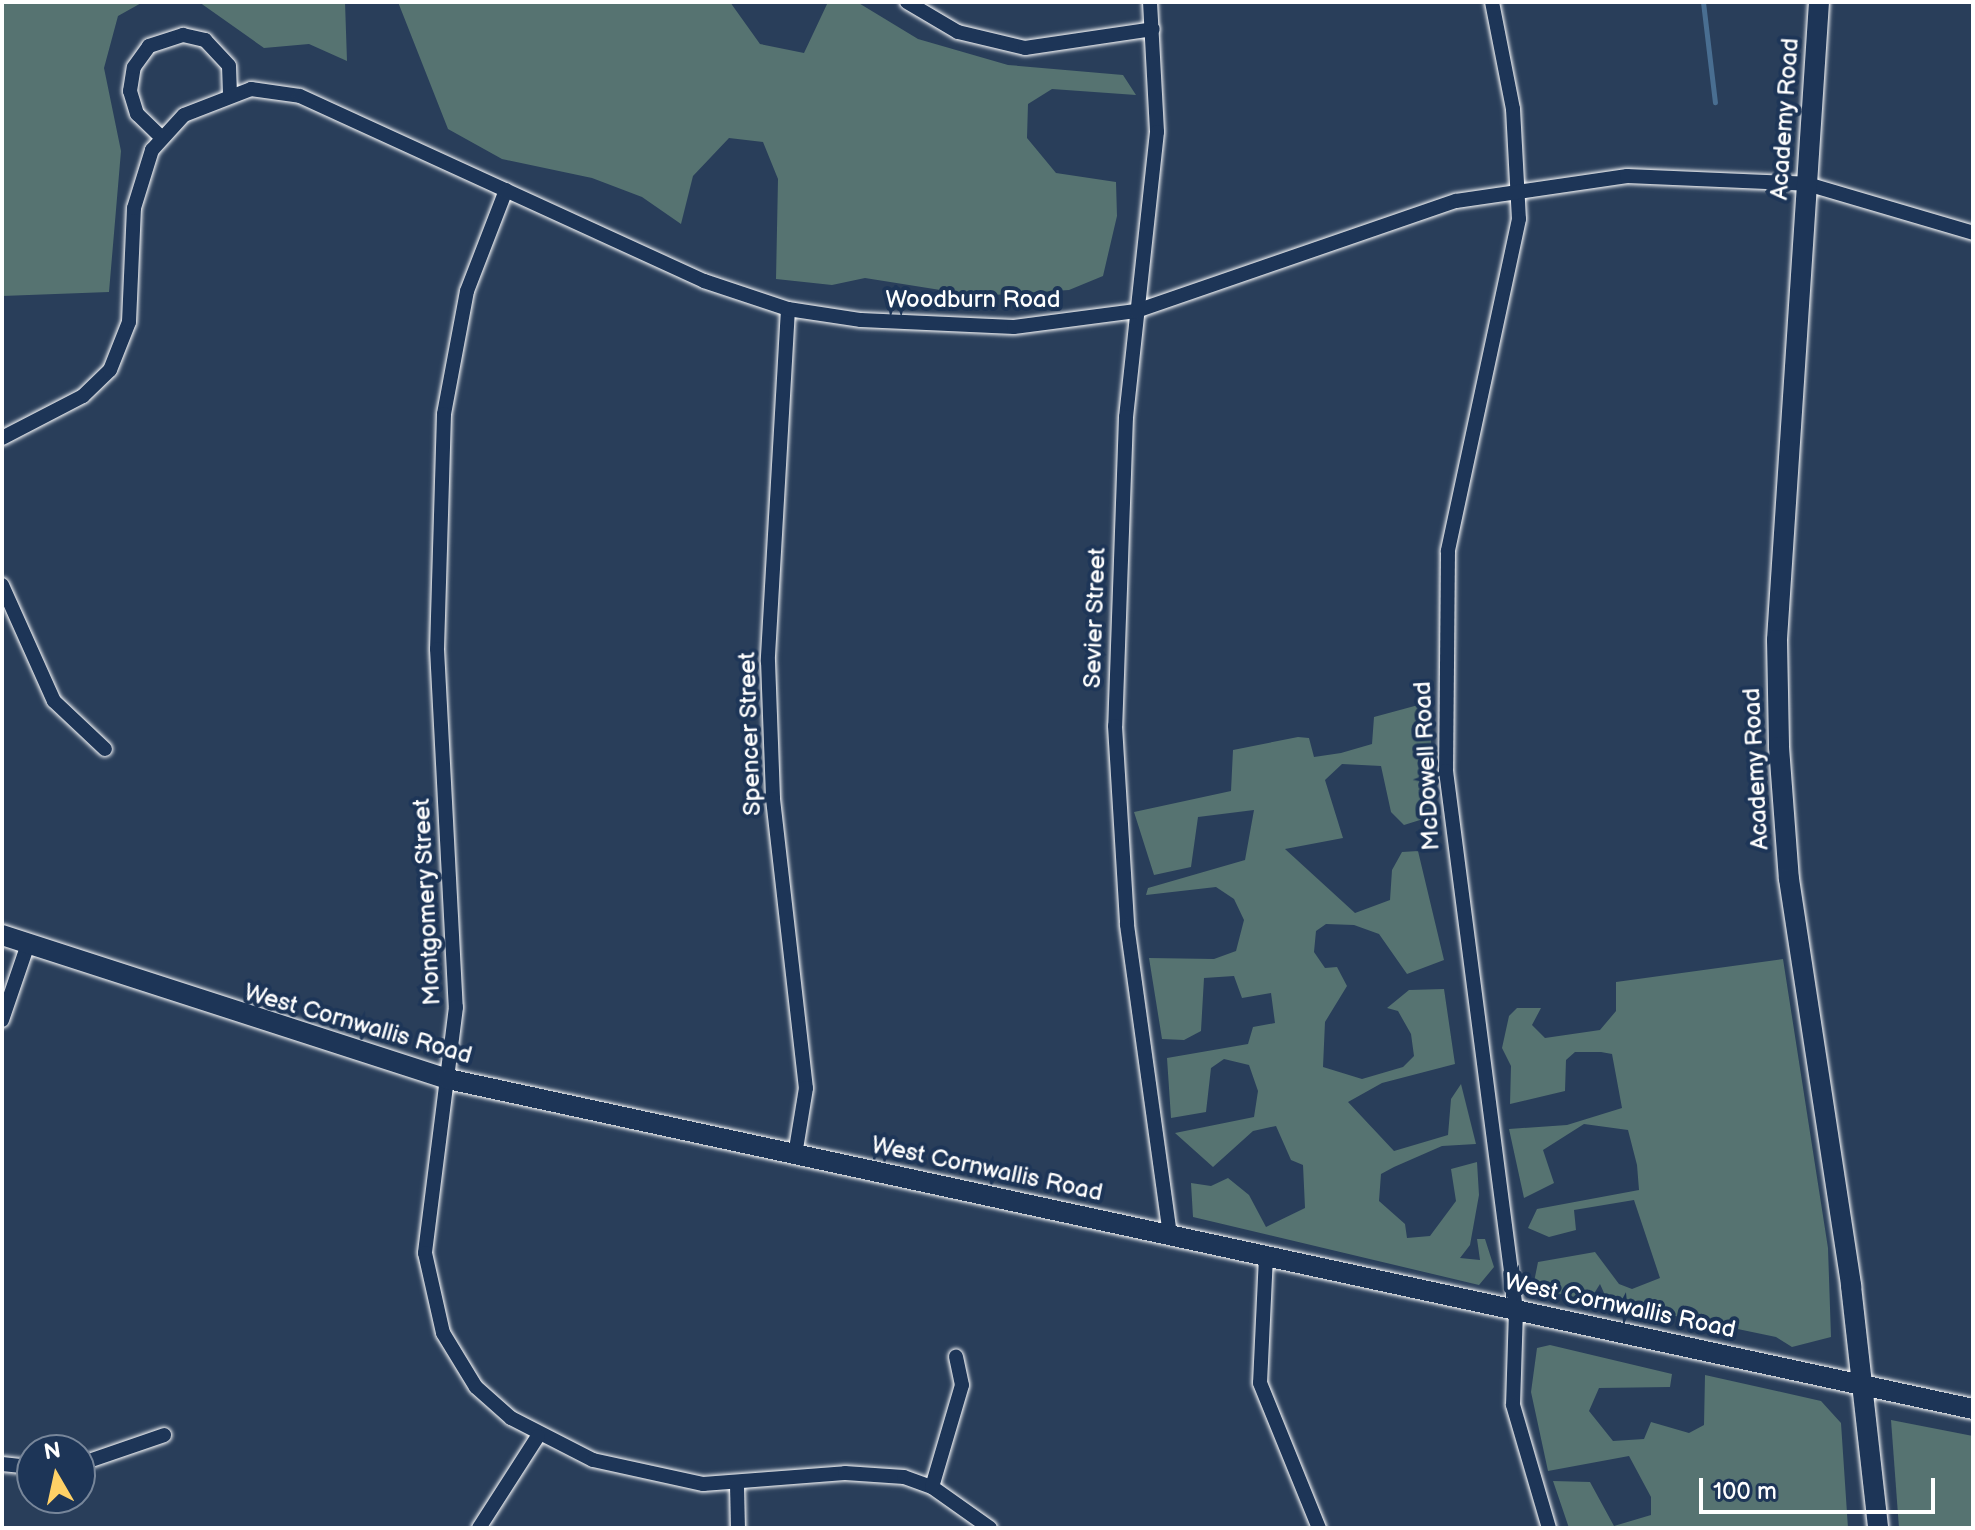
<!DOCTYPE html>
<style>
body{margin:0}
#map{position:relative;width:1975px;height:1530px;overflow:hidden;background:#293e5a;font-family:"Balsamiq Sans",sans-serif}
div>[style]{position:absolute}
.green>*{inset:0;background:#567371}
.stream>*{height:5px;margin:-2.5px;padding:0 2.5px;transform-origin:2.5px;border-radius:2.5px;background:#496e91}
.roads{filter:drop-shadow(0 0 2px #fff) drop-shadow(0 0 2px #fff)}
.street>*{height:14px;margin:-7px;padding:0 7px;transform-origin:7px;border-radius:7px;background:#1d3557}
.secondary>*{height:20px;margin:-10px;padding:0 10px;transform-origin:10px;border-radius:10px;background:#1d3557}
span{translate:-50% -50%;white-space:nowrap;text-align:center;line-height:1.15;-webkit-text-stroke:8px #1d3557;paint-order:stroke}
.street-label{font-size:24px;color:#fff}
.frame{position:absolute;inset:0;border:4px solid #fff;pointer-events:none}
.north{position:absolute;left:16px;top:1434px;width:80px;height:80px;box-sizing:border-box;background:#1d3557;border:2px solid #77869a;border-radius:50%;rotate:351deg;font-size:22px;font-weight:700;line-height:32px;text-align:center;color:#fff}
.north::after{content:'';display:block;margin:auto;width:28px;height:36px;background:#ffd166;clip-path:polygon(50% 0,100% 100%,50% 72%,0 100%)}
.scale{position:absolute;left:1699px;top:1478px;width:236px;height:36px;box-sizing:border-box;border:4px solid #fff;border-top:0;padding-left:10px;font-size:24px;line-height:28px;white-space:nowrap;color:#fff;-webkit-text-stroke:6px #1d3557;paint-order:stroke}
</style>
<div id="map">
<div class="green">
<div style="clip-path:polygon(2px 2px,143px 2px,118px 16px,104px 68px,121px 151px,109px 292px,2px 296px)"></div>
<div style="clip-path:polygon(199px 2px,345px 2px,347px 61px,309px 44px,264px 48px)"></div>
<div style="clip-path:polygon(398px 2px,730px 2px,760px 44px,804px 53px,828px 2px,857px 2px,918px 39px,1008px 65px,1123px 75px,1136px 95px,1052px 89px,1028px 104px,1027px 138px,1056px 173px,1116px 182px,1117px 216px,1103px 276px,1069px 290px,978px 296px,865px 278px,832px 285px,776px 279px,778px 179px,763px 142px,729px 138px,693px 176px,681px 224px,642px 197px,592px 178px,502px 159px,448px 129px)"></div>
<div style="clip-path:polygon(1422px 704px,1429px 709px,1436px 815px,1404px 825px,1391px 812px,1381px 766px,1342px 764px,1325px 780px,1343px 838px,1285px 849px,1355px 913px,1390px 900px,1392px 870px,1402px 852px,1418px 851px,1444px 960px,1407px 974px,1379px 934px,1354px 925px,1326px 924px,1316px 931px,1314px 952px,1325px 968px,1337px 967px,1347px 986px,1325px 1022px,1323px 1067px,1362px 1079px,1403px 1067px,1414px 1056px,1411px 1034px,1398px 1011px,1387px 1008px,1409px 990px,1444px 989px,1455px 1064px,1382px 1083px,1348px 1102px,1394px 1151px,1448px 1135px,1451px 1099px,1461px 1084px,1476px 1144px,1442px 1146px,1394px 1167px,1381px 1174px,1379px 1201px,1405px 1224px,1407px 1238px,1430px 1236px,1456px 1201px,1451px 1169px,1477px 1162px,1479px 1195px,1470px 1245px,1460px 1258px,1480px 1260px,1477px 1239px,1485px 1239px,1494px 1267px,1479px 1285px,1193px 1217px,1191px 1183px,1211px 1186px,1228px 1178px,1249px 1195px,1266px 1227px,1305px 1208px,1303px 1165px,1291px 1160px,1276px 1126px,1253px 1131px,1213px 1167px,1175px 1133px,1254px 1117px,1258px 1091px,1249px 1065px,1224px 1059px,1211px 1068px,1206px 1112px,1171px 1118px,1167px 1058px,1248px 1044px,1253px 1027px,1275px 1023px,1271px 993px,1242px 998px,1234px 976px,1204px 978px,1201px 1031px,1184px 1040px,1162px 1039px,1149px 958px,1214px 959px,1236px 951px,1244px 920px,1234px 899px,1216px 887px,1146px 895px,1148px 888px,1245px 860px,1254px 810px,1198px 817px,1191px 867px,1154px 875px,1134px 812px,1231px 791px,1233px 750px,1298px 737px,1309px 738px,1314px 757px,1341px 753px,1372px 744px,1374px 717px)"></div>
<div style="clip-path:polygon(1783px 959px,1828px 1248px,1831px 1337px,1792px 1347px,1776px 1337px,1608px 1302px,1600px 1284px,1590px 1300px,1541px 1290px,1534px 1282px,1538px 1262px,1595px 1252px,1619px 1284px,1632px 1289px,1660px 1278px,1634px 1200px,1574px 1210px,1576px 1230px,1549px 1237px,1528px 1228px,1537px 1209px,1639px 1190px,1637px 1165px,1628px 1130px,1584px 1124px,1543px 1150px,1554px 1183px,1524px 1198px,1509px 1129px,1567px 1125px,1622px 1108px,1612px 1054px,1601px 1052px,1575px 1052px,1566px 1060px,1565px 1091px,1510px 1104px,1511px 1066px,1502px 1048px,1509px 1016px,1517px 1008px,1541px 1008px,1532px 1025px,1545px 1038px,1600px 1030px,1616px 1011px,1616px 982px)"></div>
<div style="clip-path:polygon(1550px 1345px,1672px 1374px,1670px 1387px,1599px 1388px,1589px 1411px,1613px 1441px,1644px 1439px,1651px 1422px,1689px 1433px,1704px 1425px,1705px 1375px,1821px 1401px,1841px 1423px,1848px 1528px,1569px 1528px,1553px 1481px,1590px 1482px,1614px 1526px,1651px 1515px,1651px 1497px,1629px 1456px,1548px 1471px,1531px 1392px,1537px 1348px)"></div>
<div style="clip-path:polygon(1891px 1420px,1973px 1436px,1973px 1528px,1899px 1528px)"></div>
</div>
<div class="stream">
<div style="left:1703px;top:2px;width:101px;rotate:83.2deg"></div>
</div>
<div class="roads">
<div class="street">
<div style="left:907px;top:2px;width:59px;rotate:30.5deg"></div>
<div style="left:958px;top:32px;width:69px;rotate:13.4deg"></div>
<div style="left:1025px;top:48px;width:129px;rotate:-8.4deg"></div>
<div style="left:1150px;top:2px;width:130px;rotate:86.9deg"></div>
<div style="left:1157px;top:132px;width:287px;rotate:96.2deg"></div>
<div style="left:1126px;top:417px;width:309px;rotate:92deg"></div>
<div style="left:1115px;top:726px;width:199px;rotate:86.5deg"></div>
<div style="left:1127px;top:925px;width:313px;rotate:82.1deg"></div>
<div style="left:1492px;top:2px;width:109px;rotate:78.9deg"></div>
<div style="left:1513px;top:109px;width:110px;rotate:86.9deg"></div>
<div style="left:1519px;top:219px;width:340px;rotate:102.1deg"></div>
<div style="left:1448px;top:551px;width:220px;rotate:90.5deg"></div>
<div style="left:1446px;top:771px;width:544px;rotate:82.6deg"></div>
<div style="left:1516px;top:1310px;width:95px;rotate:91.8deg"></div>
<div style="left:1513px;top:1405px;width:128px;rotate:73.7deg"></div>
<div style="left:161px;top:137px;width:33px;rotate:-136deg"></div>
<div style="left:137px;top:114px;width:24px;rotate:-107deg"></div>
<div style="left:130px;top:91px;width:24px;rotate:-81deg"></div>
<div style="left:134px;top:67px;width:26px;rotate:-54deg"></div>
<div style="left:149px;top:46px;width:36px;rotate:-18deg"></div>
<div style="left:183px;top:35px;width:23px;rotate:13deg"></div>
<div style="left:205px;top:40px;width:35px;rotate:47deg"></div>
<div style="left:229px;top:66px;width:26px;rotate:88deg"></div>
<div style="left:506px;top:190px;width:108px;rotate:111.1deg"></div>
<div style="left:467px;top:291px;width:125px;rotate:100.6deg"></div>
<div style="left:444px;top:414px;width:235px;rotate:91.7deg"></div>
<div style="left:437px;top:649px;width:359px;rotate:87deg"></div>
<div style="left:456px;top:1007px;width:248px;rotate:97.2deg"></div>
<div style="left:425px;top:1253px;width:82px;rotate:77.3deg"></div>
<div style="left:443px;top:1333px;width:63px;rotate:58.6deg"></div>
<div style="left:476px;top:1387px;width:47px;rotate:41.5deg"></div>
<div style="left:511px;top:1418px;width:92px;rotate:27.1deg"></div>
<div style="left:593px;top:1460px;width:113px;rotate:12.3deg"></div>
<div style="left:703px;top:1484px;width:142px;rotate:-4.4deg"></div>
<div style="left:845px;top:1473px;width:59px;rotate:3.9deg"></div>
<div style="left:904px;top:1477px;width:30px;rotate:20deg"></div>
<div style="left:932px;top:1487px;width:71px;rotate:35.3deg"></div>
<div style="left:788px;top:309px;width:353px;rotate:93.3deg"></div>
<div style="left:768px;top:661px;width:138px;rotate:87.9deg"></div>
<div style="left:773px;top:799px;width:291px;rotate:83.5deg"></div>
<div style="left:806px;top:1088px;width:68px;rotate:99.3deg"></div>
<div style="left:2px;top:438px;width:91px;rotate:-27.4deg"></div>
<div style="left:83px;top:396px;width:37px;rotate:-44deg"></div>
<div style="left:110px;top:370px;width:52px;rotate:-68.4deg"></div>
<div style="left:129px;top:322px;width:114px;rotate:-87.5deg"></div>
<div style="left:134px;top:208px;width:61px;rotate:-72.8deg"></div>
<div style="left:152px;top:150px;width:47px;rotate:-47.6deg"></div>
<div style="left:184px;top:115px;width:72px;rotate:-21.2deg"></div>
<div style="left:251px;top:89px;width:49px;rotate:8.1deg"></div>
<div style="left:300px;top:96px;width:444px;rotate:24.6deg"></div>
<div style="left:704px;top:281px;width:89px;rotate:18.4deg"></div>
<div style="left:788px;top:309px;width:74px;rotate:8.6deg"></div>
<div style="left:861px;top:320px;width:153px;rotate:2.6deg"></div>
<div style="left:1014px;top:327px;width:123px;rotate:-7.5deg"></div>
<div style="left:1136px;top:311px;width:338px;rotate:-19deg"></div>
<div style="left:1456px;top:201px;width:173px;rotate:-8.3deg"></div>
<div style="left:1627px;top:176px;width:180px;rotate:2.5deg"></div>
<div style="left:1807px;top:184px;width:173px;rotate:16.4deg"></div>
<div style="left:2px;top:585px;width:127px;rotate:65.9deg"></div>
<div style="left:54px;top:701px;width:70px;rotate:43.3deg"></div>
<div style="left:2px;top:1020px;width:80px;rotate:-71.1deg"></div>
<div style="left:1266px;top:1256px;width:127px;rotate:92.7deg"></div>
<div style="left:1260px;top:1383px;width:157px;rotate:67.9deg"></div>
<div style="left:2px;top:1464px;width:30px;rotate:6deg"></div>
<div style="left:80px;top:1464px;width:89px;rotate:-19deg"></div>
<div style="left:737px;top:1485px;width:43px;rotate:88.7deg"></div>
<div style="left:932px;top:1487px;width:106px;rotate:-73.6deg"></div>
<div style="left:962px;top:1385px;width:29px;rotate:-102deg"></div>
<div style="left:479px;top:1528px;width:109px;rotate:-57.3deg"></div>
</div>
<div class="secondary">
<div style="left:1819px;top:2px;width:639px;rotate:93.77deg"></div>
<div style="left:1777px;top:640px;width:107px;rotate:88.9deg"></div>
<div style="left:1779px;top:747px;width:132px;rotate:85.7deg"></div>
<div style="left:1789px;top:879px;width:412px;rotate:81.3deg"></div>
<div style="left:1851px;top:1286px;width:244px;rotate:83.6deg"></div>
<div style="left:2px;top:935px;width:469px;rotate:17.9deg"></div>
<div style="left:448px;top:1079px;width:1560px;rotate:12.21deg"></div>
</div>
</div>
<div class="street-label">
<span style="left:1785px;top:119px;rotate:-86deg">Academy Road</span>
<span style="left:973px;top:300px">Woodburn Road</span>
<span style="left:1095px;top:618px;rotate:-88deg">Sevier Street</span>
<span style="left:750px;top:734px;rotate:-92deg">Spencer Street</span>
<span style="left:1427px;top:766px;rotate:-93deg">McDowell Road</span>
<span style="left:1756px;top:769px;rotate:-93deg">Academy Road</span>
<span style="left:427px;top:902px;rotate:-93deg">Montgomery Street</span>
<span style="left:358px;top:1024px;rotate:16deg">West Cornwallis Road</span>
<span style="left:987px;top:1169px;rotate:12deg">West Cornwallis Road</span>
<span style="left:1620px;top:1306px;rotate:12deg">West Cornwallis Road</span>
</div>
<div class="frame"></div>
<div class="north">N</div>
<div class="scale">100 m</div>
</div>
